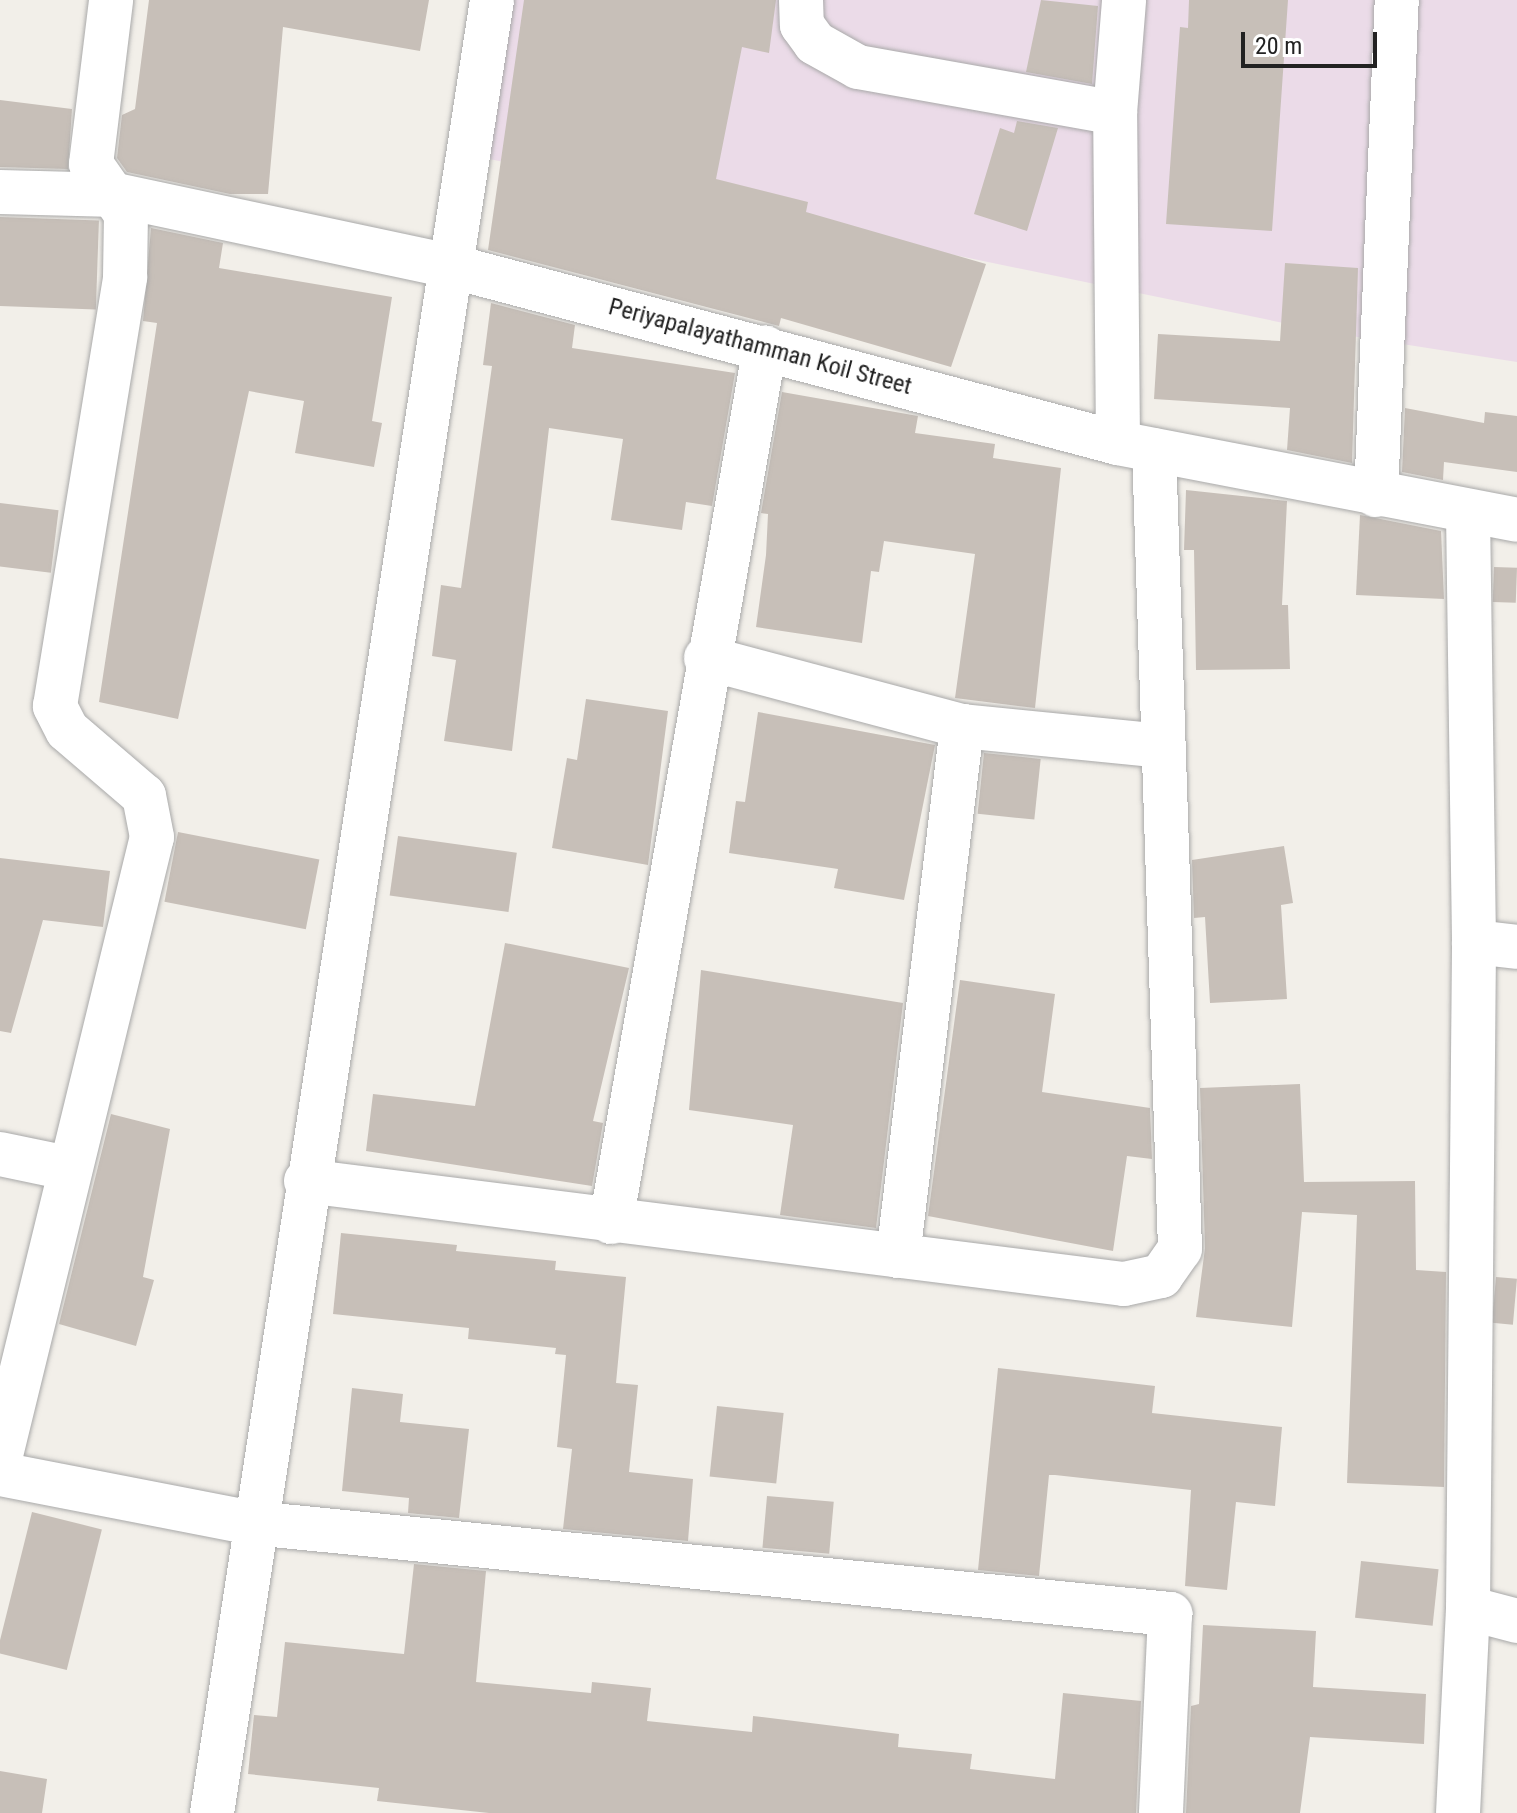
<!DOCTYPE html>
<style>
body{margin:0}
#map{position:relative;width:1517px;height:1813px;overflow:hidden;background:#f2efe9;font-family:"Roboto Condensed",sans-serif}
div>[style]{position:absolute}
.industrial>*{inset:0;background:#ebdbe8}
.building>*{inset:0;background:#c7bfb8;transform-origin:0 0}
.roads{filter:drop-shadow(0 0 2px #a9a9a9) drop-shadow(0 0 2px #a9a9a9)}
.street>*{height:44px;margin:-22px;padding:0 22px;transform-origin:22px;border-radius:22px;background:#fff}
span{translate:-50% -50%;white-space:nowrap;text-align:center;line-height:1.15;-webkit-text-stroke:6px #fff;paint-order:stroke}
.street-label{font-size:24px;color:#222}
.scale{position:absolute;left:1241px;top:32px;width:136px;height:36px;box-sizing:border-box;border:4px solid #222;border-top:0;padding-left:10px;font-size:24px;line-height:28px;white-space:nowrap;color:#222;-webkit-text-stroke:6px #fff;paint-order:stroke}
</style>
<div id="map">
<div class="industrial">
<div style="clip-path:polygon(497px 0,1517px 0,1517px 362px,1332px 333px,470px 155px)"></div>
</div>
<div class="building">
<div style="clip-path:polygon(149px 0,429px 0,420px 51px,283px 27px,268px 194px,230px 194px,127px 172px,117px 158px,122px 115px,135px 109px)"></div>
<div style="clip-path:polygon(524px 0,776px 0,769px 53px,742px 47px,716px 179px,808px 202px,806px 212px,986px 264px,951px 367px,781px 318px,779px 326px,488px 250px)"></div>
<div style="clip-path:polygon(1041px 0,1098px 6px,1092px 84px,1026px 72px)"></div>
<div style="clip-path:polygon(1189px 0,1288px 0,1272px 231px,1166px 224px,1180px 27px,1188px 28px)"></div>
<div style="clip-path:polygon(0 100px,72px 109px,68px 169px,0 167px)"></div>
<div style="clip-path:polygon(1017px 121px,1058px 128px,1027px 231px,974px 214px,1000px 128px,1014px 133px)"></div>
<div style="left:0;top:217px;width:99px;height:89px;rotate:2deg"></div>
<div style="clip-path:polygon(151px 228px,223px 243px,219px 268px,392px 297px,372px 421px,382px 423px,374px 467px,295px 453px,304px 401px,249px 391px,178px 719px,99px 702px,157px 323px,143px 321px)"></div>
<div style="clip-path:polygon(1285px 263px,1358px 268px,1352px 463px,1287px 450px,1290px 408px,1154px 399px,1158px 334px,1280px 341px)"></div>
<div style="clip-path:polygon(491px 303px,575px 325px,572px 348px,735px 373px,712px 506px,686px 502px,682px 530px,611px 520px,623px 439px,549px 428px,512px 751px,444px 741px,456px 660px,432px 656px,441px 585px,461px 588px,492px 366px,483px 365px)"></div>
<div style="clip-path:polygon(782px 392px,918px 416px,915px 433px,995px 444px,993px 458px,1061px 468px,1035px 708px,955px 698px,975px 554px,884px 541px,879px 572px,871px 571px,862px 643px,756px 627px,766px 555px,768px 514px,761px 513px)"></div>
<div style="clip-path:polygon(1405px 408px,1484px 423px,1485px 412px,1517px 416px,1517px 472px,1444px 462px,1443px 480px,1402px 472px)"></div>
<div style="clip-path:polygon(1186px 490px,1287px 501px,1282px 605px,1288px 605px,1290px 669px,1196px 670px,1194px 550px,1184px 550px)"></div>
<div style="left:0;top:503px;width:59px;height:63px;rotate:7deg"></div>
<div style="clip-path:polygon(1360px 515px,1441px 531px,1444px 599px,1356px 595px)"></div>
<div style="left:1494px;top:567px;width:23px;height:35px;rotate:2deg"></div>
<div style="clip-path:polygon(586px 699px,668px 711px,648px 865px,552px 848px,567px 758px,577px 760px)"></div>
<div style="clip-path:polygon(758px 712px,935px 745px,904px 900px,834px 888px,838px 869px,729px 853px,736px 801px,745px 802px)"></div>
<div style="left:984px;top:753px;width:57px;height:61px;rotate:6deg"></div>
<div style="left:178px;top:832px;width:144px;height:71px;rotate:11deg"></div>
<div style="left:398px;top:836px;width:120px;height:60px;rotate:8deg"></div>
<div style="clip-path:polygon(1284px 846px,1293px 903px,1281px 905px,1287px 999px,1210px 1003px,1205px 917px,1194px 918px,1192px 860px)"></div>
<div style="clip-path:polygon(0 858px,110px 871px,103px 927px,43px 920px,11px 1033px,0 1031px)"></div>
<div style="clip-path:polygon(505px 943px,629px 968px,593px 1121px,603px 1123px,592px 1186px,366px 1151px,373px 1094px,475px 1106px)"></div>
<div style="clip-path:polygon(701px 970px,903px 1003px,876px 1228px,780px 1215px,793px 1125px,689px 1110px)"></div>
<div style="clip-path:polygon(960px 980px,1055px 994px,1042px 1092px,1150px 1108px,1152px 1159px,1127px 1156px,1113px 1251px,928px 1216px)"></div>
<div style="clip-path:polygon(1300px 1084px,1304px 1182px,1415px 1181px,1416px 1270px,1446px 1272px,1444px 1487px,1347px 1483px,1357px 1215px,1302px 1212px,1292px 1327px,1196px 1317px,1205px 1248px,1200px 1088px)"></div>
<div style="clip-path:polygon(111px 1114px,170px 1129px,143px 1277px,154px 1280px,136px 1346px,59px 1324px)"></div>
<div style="clip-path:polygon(341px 1233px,457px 1245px,456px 1251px,556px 1261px,555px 1270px,626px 1277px,616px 1383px,638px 1385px,629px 1472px,693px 1479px,688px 1541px,563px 1529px,572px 1449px,557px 1447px,566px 1355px,555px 1354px,556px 1348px,468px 1339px,469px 1328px,333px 1314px)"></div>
<div style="left:1496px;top:1277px;width:21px;height:46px;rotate:5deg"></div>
<div style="clip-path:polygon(998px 1368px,1155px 1386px,1152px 1413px,1282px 1427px,1275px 1506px,1236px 1502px,1227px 1590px,1185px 1586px,1191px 1490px,1055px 1475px,1049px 1475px,1039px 1576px,978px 1570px)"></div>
<div style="clip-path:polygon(352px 1388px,403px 1394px,400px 1422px,469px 1429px,459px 1518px,408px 1513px,409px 1498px,342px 1491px)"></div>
<div style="left:717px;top:1406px;width:67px;height:71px;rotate:6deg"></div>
<div style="left:767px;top:1496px;width:67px;height:52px;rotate:5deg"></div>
<div style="left:32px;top:1512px;width:72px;height:145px;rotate:14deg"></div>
<div style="left:1361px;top:1561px;width:78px;height:57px;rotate:6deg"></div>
<div style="clip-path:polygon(414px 1564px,486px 1571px,476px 1682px,591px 1693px,592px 1682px,651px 1688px,647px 1721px,752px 1732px,753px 1716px,899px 1734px,898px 1747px,972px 1754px,970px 1769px,1055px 1779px,1063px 1693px,1141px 1701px,1136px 1813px,489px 1813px,377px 1801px,379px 1788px,248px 1774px,254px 1715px,277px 1717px,285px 1642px,404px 1654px)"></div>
<div style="clip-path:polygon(1203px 1625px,1316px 1631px,1313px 1687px,1426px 1694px,1424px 1744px,1310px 1737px,1300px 1813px,1186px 1813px,1191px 1706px,1199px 1704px)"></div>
<div style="clip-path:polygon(0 1771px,47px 1779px,42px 1813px,0 1813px)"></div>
</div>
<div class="roads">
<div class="street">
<div style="left:801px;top:0;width:25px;rotate:88deg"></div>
<div style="left:802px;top:25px;width:22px;rotate:54deg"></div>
<div style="left:815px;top:43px;width:49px;rotate:29.2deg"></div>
<div style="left:858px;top:67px;width:261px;rotate:10.1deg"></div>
<div style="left:0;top:192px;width:116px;rotate:1.5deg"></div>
<div style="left:116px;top:195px;width:346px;rotate:12deg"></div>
<div style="left:454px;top:267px;width:687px;rotate:14.85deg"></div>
<div style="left:1118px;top:443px;width:406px;rotate:10.9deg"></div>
<div style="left:1118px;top:443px;width:330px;rotate:-90.5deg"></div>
<div style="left:1115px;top:113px;width:113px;rotate:-85.4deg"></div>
<div style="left:1376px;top:495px;width:495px;rotate:-87.6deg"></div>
<div style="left:706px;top:658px;width:265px;rotate:14.9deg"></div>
<div style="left:1474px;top:942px;width:43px;rotate:6.6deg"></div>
<div style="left:0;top:1154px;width:68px;rotate:11.8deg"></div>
<div style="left:306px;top:1181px;width:824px;rotate:7.18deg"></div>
<div style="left:1124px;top:1284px;width:38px;rotate:-12deg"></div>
<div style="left:1161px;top:1276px;width:33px;rotate:-55deg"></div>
<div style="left:1180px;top:1249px;width:799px;rotate:-91.86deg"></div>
<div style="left:611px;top:1222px;width:888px;rotate:-80.02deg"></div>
<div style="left:898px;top:1256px;width:534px;rotate:-83.11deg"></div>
<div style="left:962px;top:726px;width:201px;rotate:5.7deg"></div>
<div style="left:0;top:1459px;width:640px;rotate:-76.27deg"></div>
<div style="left:152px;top:837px;width:42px;rotate:-101deg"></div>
<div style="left:144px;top:796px;width:101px;rotate:-139.4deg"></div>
<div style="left:67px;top:730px;width:27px;rotate:-117deg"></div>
<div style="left:55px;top:706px;width:435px;rotate:-80.7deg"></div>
<div style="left:125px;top:277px;width:63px;rotate:-89.1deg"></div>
<div style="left:126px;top:214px;width:61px;rotate:-125deg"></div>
<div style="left:91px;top:164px;width:165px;rotate:-83deg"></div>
<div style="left:0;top:1474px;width:258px;rotate:11deg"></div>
<div style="left:253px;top:1523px;width:922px;rotate:5.67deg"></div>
<div style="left:1170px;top:1614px;width:199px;rotate:92.6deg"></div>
<div style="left:1468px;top:1608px;width:51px;rotate:14.9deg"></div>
<div style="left:212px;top:1813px;width:1834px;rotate:-81.22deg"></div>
<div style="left:1458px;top:1813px;width:205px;rotate:-87.2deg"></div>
<div style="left:1468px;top:1608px;width:666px;rotate:-89.48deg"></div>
<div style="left:1474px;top:942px;width:429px;rotate:-90.8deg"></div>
</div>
</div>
<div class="street-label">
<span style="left:760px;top:347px;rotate:15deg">Periyapalayathamman Koil Street</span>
</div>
<div class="scale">20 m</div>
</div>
